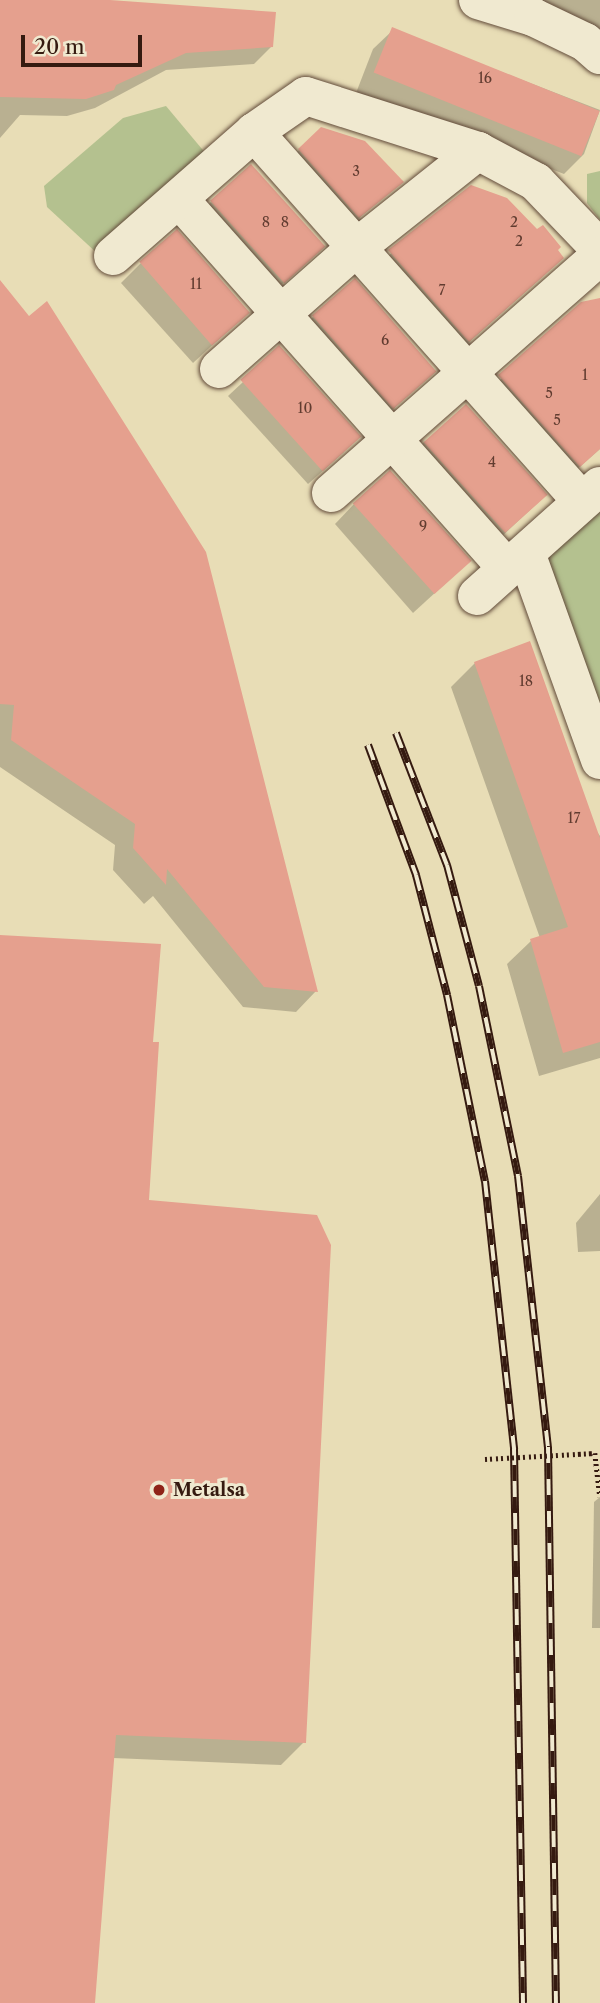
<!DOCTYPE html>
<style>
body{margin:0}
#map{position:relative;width:600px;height:2003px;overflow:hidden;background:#e8ddb6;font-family:"Libre Caslon Text",serif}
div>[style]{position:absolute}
.green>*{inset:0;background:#b4c18f}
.shadow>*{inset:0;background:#0003}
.building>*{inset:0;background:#e5a08e;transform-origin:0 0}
.path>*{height:4.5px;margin-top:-2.25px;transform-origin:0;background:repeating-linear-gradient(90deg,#351a10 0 2px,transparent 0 5.5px)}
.roads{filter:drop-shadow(0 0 2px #624b3a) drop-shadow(0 0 2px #624b3a)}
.minor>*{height:38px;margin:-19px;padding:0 19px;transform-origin:19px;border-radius:19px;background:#f0e9d0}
.rail>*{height:8px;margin-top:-4px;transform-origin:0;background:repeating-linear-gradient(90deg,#f0e9d0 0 16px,#351a10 0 32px);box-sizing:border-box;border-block:2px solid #351a10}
.path-bridge>*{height:4.5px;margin-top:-2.25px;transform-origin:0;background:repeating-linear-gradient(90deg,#351a10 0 2px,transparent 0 5.5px)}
.dots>*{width:19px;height:19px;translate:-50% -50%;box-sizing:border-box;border:4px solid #f0e9d0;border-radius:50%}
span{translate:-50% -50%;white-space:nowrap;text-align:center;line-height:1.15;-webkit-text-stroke:6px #f0e9d0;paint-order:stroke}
.number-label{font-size:14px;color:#613c30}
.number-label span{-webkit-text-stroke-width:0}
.poi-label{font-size:18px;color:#351a10;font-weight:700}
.left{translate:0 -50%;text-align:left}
.scale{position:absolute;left:21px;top:35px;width:121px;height:32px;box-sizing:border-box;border:4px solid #351a10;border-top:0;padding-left:9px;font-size:21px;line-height:24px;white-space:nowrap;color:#351a10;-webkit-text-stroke:5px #f0e9d0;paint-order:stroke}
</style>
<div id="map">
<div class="green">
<div style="clip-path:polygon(166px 106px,207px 155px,99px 255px,47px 207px,44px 186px,123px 118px)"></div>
<div style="clip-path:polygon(600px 171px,600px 220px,587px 203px,587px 174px)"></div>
<div style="clip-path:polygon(600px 510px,600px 723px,545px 561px)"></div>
</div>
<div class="shadow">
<div style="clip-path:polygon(0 0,82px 0,272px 46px,254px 64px,166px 70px,95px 108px,67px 116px,20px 115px,0 138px)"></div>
<div style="clip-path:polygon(518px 0,600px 0,600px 72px)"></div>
<div style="clip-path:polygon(393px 30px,600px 110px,584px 154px,564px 174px,356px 93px,373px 49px)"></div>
<div style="clip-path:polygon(299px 150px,401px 182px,338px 236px,280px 170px)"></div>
<div style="clip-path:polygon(471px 187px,556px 250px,542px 277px,449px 360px,370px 271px)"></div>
<div style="clip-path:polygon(211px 202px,303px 265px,262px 302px,191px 221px)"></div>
<div style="clip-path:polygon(141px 263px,248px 312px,193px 363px,121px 283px)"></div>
<div style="clip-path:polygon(0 283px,316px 991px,296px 1012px,243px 1007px,153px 896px,144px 904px,113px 870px,115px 845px,0 767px)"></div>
<div style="clip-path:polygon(600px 300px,600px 449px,559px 485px,480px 396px)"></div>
<div style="clip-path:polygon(313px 317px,434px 371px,373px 427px,294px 337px)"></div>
<div style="clip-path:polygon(243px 382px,344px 452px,308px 484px,228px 396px)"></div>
<div style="clip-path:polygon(424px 442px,545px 496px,485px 552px,405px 462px)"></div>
<div style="clip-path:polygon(354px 504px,449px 580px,413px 613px,335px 524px)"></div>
<div style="clip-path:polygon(475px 663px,600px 836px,600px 1058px,539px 1076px,507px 964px,531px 941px,540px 938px,451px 687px)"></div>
<div style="clip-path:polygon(0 936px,151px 1044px,148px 1201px,304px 1742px,281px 1765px,113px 1758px,93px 2003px,0 2003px)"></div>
<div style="clip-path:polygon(600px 1194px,600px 1251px,578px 1252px,576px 1223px)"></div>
<div style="clip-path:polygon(600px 1497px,600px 1628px,592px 1628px,594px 1502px)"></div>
</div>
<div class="building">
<div style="clip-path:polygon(0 0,110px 0,276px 12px,273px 47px,186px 53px,116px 85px,114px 90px,86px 99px,0 97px)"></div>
<div style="left:392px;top:27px;width:224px;height:49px;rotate:22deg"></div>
<div style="clip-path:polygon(321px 127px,365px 141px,404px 182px,359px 218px,298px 149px)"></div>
<div style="left:251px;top:164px;width:111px;height:55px;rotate:48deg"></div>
<div style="clip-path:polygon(471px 185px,507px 198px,537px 229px,543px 225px,561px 247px,558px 250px,564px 258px,469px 342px,388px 250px)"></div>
<div style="left:177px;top:229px;width:111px;height:50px;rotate:49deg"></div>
<div style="left:355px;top:278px;width:124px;height:57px;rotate:49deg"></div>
<div style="clip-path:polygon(0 280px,29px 316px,47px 301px,206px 552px,318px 992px,264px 987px,167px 869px,166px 885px,133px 848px,135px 824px,11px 740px,14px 705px,0 704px)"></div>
<div style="clip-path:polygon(600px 298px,600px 449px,580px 467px,498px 375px,581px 302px)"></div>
<div style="left:279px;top:345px;width:123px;height:52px;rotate:48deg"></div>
<div style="left:466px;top:404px;width:122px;height:57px;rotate:48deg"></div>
<div style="left:390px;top:470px;width:122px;height:50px;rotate:48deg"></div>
<div style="clip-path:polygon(530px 641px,600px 838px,600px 1042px,563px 1053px,530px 939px,568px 927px,474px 662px)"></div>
<div style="clip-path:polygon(0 935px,161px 944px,153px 1042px,159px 1042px,149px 1200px,317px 1215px,331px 1245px,306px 1743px,116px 1735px,95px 2003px,0 2003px)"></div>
</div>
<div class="path">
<div style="left:595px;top:1453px;width:44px;rotate:83.5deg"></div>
</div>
<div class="roads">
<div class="minor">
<div style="left:478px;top:0;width:58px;rotate:17.2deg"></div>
<div style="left:533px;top:17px;width:58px;rotate:25.7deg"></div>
<div style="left:585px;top:42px;width:20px;rotate:41deg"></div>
<div style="left:254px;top:132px;width:494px;rotate:48.4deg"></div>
<div style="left:179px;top:199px;width:494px;rotate:48.4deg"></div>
<div style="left:113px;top:256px;width:188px;rotate:-41.3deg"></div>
<div style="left:254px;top:132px;width:63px;rotate:-34.7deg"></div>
<div style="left:306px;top:96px;width:181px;rotate:17.7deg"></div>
<div style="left:478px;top:151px;width:66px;rotate:28.1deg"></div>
<div style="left:536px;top:182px;width:93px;rotate:46.3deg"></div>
<div style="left:219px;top:369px;width:183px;rotate:-41.5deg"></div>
<div style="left:356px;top:248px;width:156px;rotate:-38.5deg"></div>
<div style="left:331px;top:493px;width:359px;rotate:-41.4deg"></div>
<div style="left:526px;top:553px;width:220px;rotate:70.3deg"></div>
<div style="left:477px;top:596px;width:165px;rotate:-41.8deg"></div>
</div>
</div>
<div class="rail">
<div style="left:396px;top:733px;width:142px;rotate:68.9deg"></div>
<div style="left:447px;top:865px;width:125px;rotate:75.2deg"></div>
<div style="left:479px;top:986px;width:194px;rotate:78.4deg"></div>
<div style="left:518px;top:1176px;width:273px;rotate:83.7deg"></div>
<div style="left:548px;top:1447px;width:556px;rotate:89.18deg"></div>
<div style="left:368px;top:745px;width:139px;rotate:69.7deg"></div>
<div style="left:416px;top:875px;width:124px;rotate:75.5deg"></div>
<div style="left:447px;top:995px;width:190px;rotate:78.5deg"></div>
<div style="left:485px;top:1181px;width:270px;rotate:83.8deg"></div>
<div style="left:514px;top:1449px;width:554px;rotate:89.07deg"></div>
</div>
<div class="path-bridge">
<div style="left:485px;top:1459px;width:110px;rotate:-3.1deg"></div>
</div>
<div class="dots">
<div style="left:159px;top:1490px;background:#8f2418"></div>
</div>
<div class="number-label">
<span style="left:485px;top:78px">16</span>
<span style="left:356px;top:171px">3</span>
<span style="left:266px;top:222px">8</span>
<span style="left:285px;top:222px">8</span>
<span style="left:514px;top:222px">2</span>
<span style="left:519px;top:241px">2</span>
<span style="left:196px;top:284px">11</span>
<span style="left:442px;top:290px">7</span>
<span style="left:385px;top:340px">6</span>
<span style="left:585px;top:375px">1</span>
<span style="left:549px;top:393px">5</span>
<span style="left:305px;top:408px">10</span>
<span style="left:557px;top:420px">5</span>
<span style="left:492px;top:462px">4</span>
<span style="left:423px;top:526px">9</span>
<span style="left:526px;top:681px">18</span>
<span style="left:574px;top:818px">17</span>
</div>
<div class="poi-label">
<span class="left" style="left:173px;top:1490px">Metalsa</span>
</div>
<div class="scale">20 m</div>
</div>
